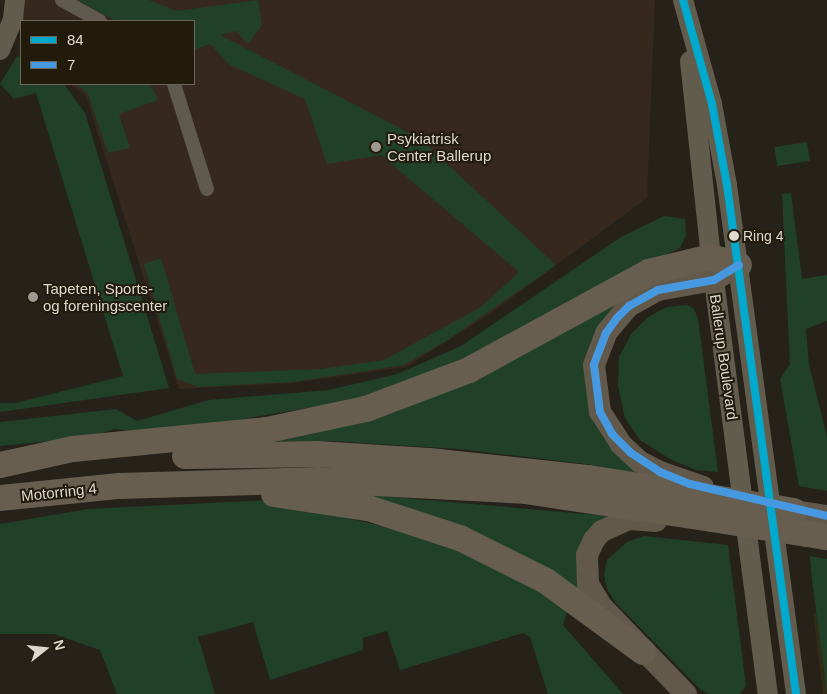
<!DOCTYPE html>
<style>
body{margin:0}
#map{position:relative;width:827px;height:694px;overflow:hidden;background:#26221a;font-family:Helvetica,sans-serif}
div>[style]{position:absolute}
.built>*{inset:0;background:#342b17}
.medical>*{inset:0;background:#36281d}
.green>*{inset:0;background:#204128;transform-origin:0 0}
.street>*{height:14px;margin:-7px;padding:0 7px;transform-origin:7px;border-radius:7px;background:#60594e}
.secondary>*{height:20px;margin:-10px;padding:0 10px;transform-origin:10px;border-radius:10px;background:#625c4d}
.primary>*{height:22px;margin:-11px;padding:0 11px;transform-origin:11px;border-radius:11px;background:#62594a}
.highway>*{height:26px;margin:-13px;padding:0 13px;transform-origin:13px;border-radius:13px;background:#675e4f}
.highway-bridge>*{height:26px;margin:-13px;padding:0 13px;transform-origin:13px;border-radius:13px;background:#675e4f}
.bus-1>*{height:8px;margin:-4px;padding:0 4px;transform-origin:4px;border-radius:4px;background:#00a9ce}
.bus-2>*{height:8px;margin:-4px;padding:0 4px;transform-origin:4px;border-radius:4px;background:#4699e1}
.dots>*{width:14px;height:14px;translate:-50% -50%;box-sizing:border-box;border:2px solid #221b0c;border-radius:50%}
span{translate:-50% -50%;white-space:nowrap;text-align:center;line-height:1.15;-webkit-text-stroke:4px #221b0c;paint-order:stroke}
.bus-label{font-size:14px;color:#ddd9cf}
.left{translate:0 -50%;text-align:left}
.poi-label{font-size:15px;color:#ddd9cf}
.street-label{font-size:15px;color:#ddd9cf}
.legend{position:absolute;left:20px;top:20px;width:175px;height:65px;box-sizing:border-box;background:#221b0c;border:1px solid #6d675a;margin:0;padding:6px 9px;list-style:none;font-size:15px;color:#ddd9cf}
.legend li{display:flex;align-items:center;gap:10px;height:25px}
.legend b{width:25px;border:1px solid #6d675a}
.north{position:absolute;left:20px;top:624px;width:50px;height:50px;-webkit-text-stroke:4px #221b0c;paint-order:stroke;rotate:74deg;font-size:14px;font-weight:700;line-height:20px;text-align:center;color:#ddd9cf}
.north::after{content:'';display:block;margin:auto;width:18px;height:22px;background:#ddd9cf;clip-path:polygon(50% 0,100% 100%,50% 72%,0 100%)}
</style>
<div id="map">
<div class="built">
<div style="clip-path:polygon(813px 613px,827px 615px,827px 694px,823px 694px)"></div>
</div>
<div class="medical">
<div style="clip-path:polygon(23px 0,655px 0,647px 198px,490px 314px,406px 367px,293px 383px,179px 389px,86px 96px,70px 84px,194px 84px,194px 21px,22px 21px)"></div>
</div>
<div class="green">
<div style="clip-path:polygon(77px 0,149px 0,176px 11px,258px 0,262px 25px,248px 44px,236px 31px,220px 35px,419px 138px,556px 265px,446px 341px,404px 365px,293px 382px,199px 387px,177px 379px,144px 264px,161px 258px,195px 374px,320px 369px,384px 360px,481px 307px,519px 272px,381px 155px,327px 164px,305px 99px,230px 65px,210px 44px,194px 50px,194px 21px,116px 21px)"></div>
<div style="clip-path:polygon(17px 56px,21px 57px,21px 84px,64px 84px,85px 113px,169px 388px,0 412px,0 403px,16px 403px,123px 376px,36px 93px,14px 99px,0 84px)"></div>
<div style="clip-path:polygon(76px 84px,150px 84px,158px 100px,119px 114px,130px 148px,108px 153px,88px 94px)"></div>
<div style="left:807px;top:142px;width:19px;height:33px;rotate:81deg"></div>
<div style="clip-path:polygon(791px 193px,802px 279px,827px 275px,827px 321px,806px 329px,809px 365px,827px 437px,827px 491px,799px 486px,780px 379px,790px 364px,782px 194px)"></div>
<div style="clip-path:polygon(664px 216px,685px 219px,686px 235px,680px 248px,622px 275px,397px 393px,224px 422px,129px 431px,115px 429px,89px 437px,0 446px,0 422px,116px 409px,137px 421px,209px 400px,329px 390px,397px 374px,461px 346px,621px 237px)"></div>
<div style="clip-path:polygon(659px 281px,590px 357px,637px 473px,586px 464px,459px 449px,332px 441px,271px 441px)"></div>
<div style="clip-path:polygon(687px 305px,694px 309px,698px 319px,718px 472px,696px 470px,672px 460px,640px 440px,625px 418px,618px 386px,619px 357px,632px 333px,648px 317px,667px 307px)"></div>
<div style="clip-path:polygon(347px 493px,608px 516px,597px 529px,589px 603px)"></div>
<div style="clip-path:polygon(273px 500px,456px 544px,569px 605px,563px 625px,623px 694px,548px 694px,530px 637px,523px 633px,400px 670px,387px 631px,363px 638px,363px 650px,270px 680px,253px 622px,198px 637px,215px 694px,117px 694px,100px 650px,54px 634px,0 634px,0 524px,88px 509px)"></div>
<div style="clip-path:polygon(644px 536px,728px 545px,746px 686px,740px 694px,708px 694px,700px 689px,616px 603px,607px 589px,604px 575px,607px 560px,627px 542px)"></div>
<div style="clip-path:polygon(810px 556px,827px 559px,827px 693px,812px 579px)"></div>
</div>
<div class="street">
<div style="left:62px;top:0;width:43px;rotate:28.9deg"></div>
<div style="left:174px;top:84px;width:110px;rotate:72.6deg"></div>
</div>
<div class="secondary">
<div style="left:683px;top:0;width:108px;rotate:74.4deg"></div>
<div style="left:712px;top:104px;width:82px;rotate:79.5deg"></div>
<div style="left:727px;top:185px;width:514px;rotate:82.28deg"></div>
<div style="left:0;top:50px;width:34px;rotate:-67deg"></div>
<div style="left:13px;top:19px;width:19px;rotate:-84deg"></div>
<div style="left:690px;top:61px;width:197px;rotate:83.9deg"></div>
<div style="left:711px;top:257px;width:441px;rotate:82.6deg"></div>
</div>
<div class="primary">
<div style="left:703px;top:487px;width:46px;rotate:-160.8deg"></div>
<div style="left:660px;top:472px;width:22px;rotate:-153deg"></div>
<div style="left:640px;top:462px;width:26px;rotate:-137deg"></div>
<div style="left:621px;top:444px;width:38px;rotate:-123deg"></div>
<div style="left:600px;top:412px;width:47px;rotate:-97.3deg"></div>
<div style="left:594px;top:365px;width:34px;rotate:-69deg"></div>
<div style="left:606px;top:333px;width:35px;rotate:-50deg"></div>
<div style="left:629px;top:306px;width:33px;rotate:-29deg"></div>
<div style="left:658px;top:290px;width:57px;rotate:-10.1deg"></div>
<div style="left:714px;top:280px;width:29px;rotate:-31deg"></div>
<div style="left:794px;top:511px;width:33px;rotate:9deg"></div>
<div style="left:656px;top:521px;width:27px;rotate:-176deg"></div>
<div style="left:629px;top:519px;width:30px;rotate:156deg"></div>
<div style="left:602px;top:531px;width:12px;rotate:132deg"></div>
<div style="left:594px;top:540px;width:17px;rotate:115deg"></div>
<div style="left:587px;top:555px;width:29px;rotate:88deg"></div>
<div style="left:588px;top:584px;width:27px;rotate:59deg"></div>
<div style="left:602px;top:607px;width:121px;rotate:46deg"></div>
</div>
<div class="highway">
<div style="left:185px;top:456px;width:132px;rotate:-0.9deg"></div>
<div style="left:317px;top:454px;width:112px;rotate:3.6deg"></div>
<div style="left:429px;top:461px;width:161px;rotate:6.1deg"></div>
<div style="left:589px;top:478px;width:121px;rotate:9deg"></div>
<div style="left:0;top:465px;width:75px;rotate:-12.4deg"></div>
<div style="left:73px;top:449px;width:195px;rotate:-5.6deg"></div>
<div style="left:267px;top:430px;width:101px;rotate:-12deg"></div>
<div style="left:366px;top:409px;width:110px;rotate:-20.7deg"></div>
<div style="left:469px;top:370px;width:205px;rotate:-28.6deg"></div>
<div style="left:649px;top:272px;width:64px;rotate:-13.6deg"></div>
<div style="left:711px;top:257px;width:29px;rotate:16deg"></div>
<div style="left:274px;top:494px;width:95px;rotate:8.5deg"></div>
<div style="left:368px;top:508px;width:97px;rotate:18.1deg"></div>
<div style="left:460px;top:538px;width:96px;rotate:26.6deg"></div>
<div style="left:546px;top:581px;width:120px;rotate:36.2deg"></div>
<div style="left:0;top:498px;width:120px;rotate:-5.8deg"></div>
<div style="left:119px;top:486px;width:199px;rotate:-1.7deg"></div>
<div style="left:318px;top:480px;width:207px;rotate:3deg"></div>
<div style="left:525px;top:491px;width:189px;rotate:8.5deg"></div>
<div style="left:807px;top:534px;width:20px;rotate:9deg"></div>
</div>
<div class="highway-bridge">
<div style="left:709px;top:497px;width:86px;rotate:9.4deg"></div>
<div style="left:712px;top:519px;width:96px;rotate:9deg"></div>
</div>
<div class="bus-1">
<div style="left:683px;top:0;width:108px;rotate:74.4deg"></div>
<div style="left:712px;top:104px;width:82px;rotate:79.5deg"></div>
<div style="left:727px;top:185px;width:514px;rotate:82.28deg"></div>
</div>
<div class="bus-2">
<div style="left:739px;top:265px;width:29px;rotate:149deg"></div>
<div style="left:714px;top:280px;width:57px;rotate:169.9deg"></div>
<div style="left:658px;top:290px;width:33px;rotate:151deg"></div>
<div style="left:629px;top:306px;width:17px;rotate:135deg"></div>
<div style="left:617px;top:318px;width:19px;rotate:126deg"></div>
<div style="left:606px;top:333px;width:34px;rotate:111deg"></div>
<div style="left:594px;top:365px;width:47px;rotate:82.7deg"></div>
<div style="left:600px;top:412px;width:25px;rotate:61deg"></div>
<div style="left:612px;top:434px;width:27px;rotate:45deg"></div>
<div style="left:631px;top:453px;width:35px;rotate:33deg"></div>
<div style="left:660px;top:472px;width:32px;rotate:22deg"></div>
<div style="left:690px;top:484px;width:141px;rotate:13.1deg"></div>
</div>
<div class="dots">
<div style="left:376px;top:147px;background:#9d9990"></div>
<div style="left:734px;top:236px;background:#ddd9cf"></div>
<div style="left:33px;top:297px;background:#9d9990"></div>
</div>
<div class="bus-label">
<span class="left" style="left:743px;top:236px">Ring 4</span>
</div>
<div class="poi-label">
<span class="left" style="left:387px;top:147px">Psykiatrisk<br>Center Ballerup</span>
<span class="left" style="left:43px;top:297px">Tapeten, Sports-<br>og foreningscenter</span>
</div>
<div class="street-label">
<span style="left:724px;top:357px;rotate:82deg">Ballerup Boulevard</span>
<span style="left:59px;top:492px;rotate:-6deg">Motorring 4</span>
</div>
<ul class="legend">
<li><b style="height:6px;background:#00a9ce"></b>84</li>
<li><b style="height:6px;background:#4699e1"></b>7</li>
</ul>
<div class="north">N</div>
</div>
